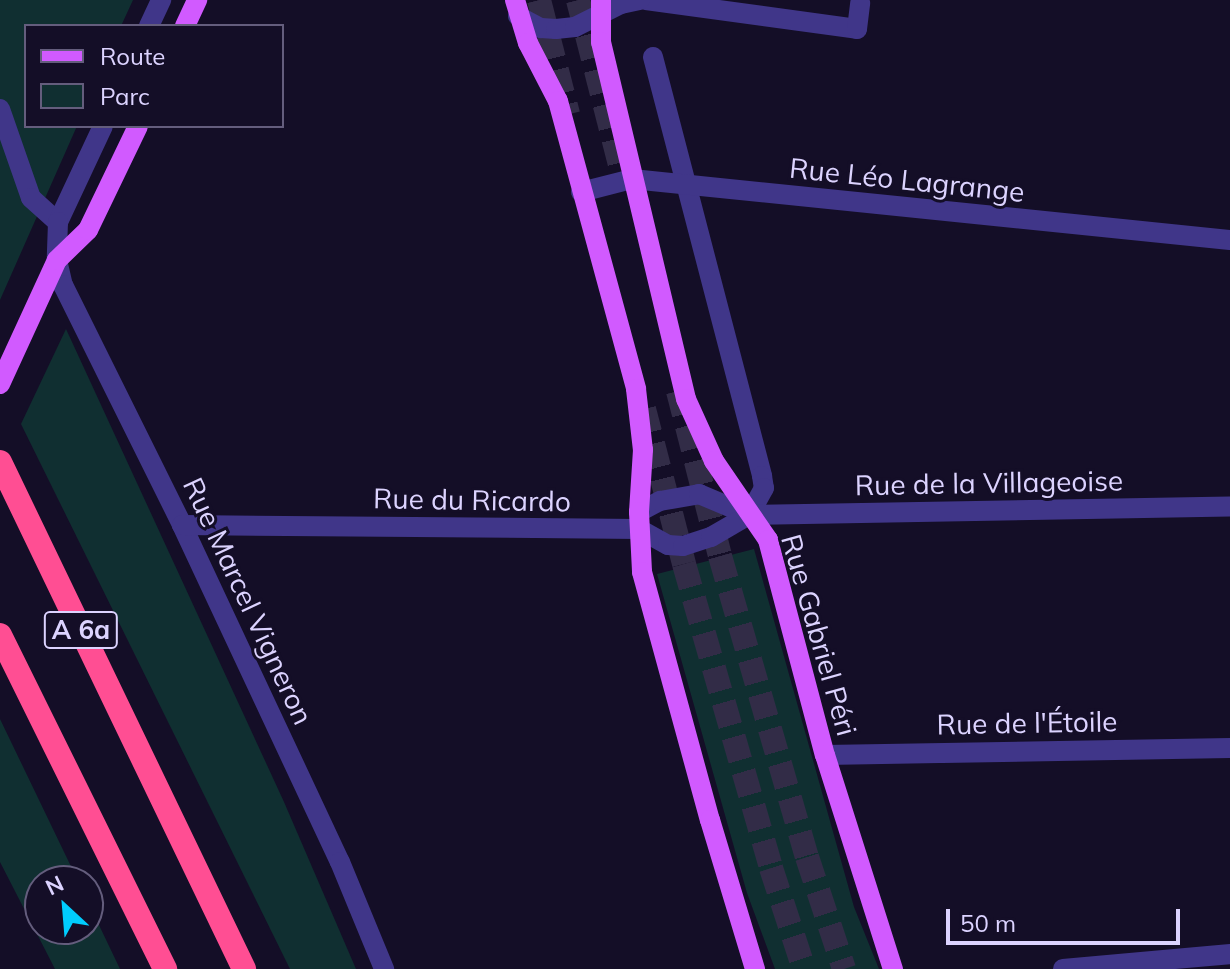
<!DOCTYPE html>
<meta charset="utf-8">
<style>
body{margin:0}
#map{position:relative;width:1230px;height:969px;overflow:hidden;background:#140e27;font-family:Mulish,sans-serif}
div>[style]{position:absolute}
.green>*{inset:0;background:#102f31}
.highway-tunnel>*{height:24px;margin-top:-12px;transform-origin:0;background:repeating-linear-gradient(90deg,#322c47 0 24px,transparent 0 36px)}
.minor>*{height:20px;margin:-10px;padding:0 10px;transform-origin:10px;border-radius:10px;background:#403689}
.major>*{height:20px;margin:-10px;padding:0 10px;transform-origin:10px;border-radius:10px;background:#d15aff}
.highway>*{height:24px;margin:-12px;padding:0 12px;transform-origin:12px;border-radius:12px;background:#ff4e93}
span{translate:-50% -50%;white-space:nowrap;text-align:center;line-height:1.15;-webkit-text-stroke:6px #140e27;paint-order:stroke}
.shield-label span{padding:2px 6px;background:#140e27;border:2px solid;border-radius:6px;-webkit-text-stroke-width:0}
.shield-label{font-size:26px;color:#dcd3ff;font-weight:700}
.street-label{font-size:28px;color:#dcd3ff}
.legend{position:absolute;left:24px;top:24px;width:260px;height:104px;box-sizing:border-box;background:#140e27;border:2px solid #645d7d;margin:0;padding:10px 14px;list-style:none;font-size:24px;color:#dcd3ff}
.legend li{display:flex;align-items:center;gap:16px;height:40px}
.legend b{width:40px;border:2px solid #645d7d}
.north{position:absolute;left:24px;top:865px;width:80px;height:80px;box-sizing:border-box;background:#140e27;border:2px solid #645d7d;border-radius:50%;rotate:334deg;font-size:22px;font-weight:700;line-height:32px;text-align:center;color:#dcd3ff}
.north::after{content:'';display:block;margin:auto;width:28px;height:36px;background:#00cdfe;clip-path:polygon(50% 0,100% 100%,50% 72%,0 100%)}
.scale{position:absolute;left:946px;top:909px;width:234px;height:36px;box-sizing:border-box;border:4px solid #dcd3ff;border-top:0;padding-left:10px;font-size:24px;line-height:28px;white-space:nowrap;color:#dcd3ff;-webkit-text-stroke:6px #140e27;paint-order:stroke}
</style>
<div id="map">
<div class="green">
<div style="clip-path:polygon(0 0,133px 0,121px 26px,26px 26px,26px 126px,77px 126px,0 300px)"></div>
<div style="clip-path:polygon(66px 329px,284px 802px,356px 969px,290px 969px,21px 424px)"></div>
<div style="clip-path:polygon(754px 549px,854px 907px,879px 969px,775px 969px,747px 893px,657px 574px)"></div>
<div style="clip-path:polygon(0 719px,78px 881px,40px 881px,40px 929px,88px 929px,88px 902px,120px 969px,55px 969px,0 862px)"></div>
</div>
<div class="highway-tunnel">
<div style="left:539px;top:0;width:118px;rotate:75.7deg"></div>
<div style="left:578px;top:0;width:191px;rotate:75.7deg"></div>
<div style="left:678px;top:391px;width:170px;rotate:75.7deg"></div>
<div style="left:720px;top:556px;width:313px;rotate:73.9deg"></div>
<div style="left:807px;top:857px;width:118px;rotate:71.7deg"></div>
<div style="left:644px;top:409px;width:160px;rotate:75.5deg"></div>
<div style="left:684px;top:564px;width:316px;rotate:74deg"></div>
<div style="left:771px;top:868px;width:106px;rotate:71.9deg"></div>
</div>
<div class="minor">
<div style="left:646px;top:0;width:213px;rotate:7.8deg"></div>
<div style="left:857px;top:29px;width:26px;rotate:-83deg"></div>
<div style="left:518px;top:16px;width:26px;rotate:28deg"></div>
<div style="left:541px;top:28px;width:15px;rotate:4deg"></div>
<div style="left:556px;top:29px;width:19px;rotate:-6deg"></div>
<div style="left:575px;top:27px;width:51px;rotate:-26.6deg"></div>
<div style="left:621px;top:4px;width:19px;rotate:-12deg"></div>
<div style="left:149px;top:26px;width:29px;rotate:-65deg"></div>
<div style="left:653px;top:57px;width:433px;rotate:75.4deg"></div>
<div style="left:762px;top:476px;width:12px;rotate:81deg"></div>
<div style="left:764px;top:488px;width:31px;rotate:119deg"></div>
<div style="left:0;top:109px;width:94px;rotate:70.8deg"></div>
<div style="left:31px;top:198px;width:36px;rotate:42deg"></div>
<div style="left:103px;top:126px;width:106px;rotate:115.1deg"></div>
<div style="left:58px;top:222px;width:38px;rotate:92deg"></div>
<div style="left:57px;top:260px;width:26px;rotate:77deg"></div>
<div style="left:63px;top:285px;width:268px;rotate:63.6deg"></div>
<div style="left:182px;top:525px;width:372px;rotate:64.9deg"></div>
<div style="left:340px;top:862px;width:116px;rotate:67.6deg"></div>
<div style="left:581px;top:192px;width:53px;rotate:-14.3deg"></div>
<div style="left:632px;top:179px;width:601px;rotate:5.82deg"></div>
<div style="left:639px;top:512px;width:24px;rotate:-28deg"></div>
<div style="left:660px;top:501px;width:40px;rotate:-10deg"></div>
<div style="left:699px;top:494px;width:54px;rotate:22.8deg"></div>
<div style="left:182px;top:525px;width:457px;rotate:0.5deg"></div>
<div style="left:639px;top:529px;width:33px;rotate:29deg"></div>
<div style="left:668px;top:545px;width:15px;rotate:4deg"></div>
<div style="left:683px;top:546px;width:29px;rotate:-18deg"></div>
<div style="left:711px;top:537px;width:44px;rotate:-30.1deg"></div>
<div style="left:749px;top:515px;width:481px;rotate:-1deg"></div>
<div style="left:825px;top:755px;width:405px;rotate:-1deg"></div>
<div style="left:1063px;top:969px;width:168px;rotate:-5.1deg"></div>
</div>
<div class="major">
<div style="left:515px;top:0;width:45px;rotate:73.2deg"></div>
<div style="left:528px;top:43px;width:65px;rotate:62.7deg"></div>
<div style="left:558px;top:101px;width:298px;rotate:74.8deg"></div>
<div style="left:636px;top:389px;width:61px;rotate:83.5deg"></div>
<div style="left:643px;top:450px;width:62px;rotate:93.7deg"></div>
<div style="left:639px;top:512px;width:60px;rotate:87.1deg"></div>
<div style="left:642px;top:572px;width:257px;rotate:74.7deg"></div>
<div style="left:710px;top:820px;width:156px;rotate:73.2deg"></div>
<div style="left:601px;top:0;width:42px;rotate:90deg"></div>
<div style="left:601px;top:42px;width:367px;rotate:76.6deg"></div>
<div style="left:686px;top:399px;width:68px;rotate:65.7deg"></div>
<div style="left:714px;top:461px;width:96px;rotate:55.6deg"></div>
<div style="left:768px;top:540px;width:222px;rotate:75.2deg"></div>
<div style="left:825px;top:755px;width:225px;rotate:72.4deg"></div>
<div style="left:185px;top:26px;width:29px;rotate:-65deg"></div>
<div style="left:0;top:384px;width:136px;rotate:-65.3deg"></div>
<div style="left:57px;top:260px;width:43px;rotate:-44.1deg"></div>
<div style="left:88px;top:230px;width:115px;rotate:-64.3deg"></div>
</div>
<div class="highway">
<div style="left:0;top:462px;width:563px;rotate:64.3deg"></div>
<div style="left:0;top:635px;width:373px;rotate:63.7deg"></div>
</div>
<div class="shield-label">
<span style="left:81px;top:630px">A 6a</span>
</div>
<div class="street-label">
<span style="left:907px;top:180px;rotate:6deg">Rue Léo Lagrange</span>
<span style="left:989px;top:483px;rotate:-1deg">Rue de la Villageoise</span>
<span style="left:472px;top:500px;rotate:1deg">Rue du Ricardo</span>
<span style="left:248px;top:601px;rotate:65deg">Rue Marcel Vigneron</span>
<span style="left:819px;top:635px;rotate:74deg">Rue Gabriel Péri</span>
<span style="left:1027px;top:723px;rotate:-1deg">Rue de l'Étoile</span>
</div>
<ul class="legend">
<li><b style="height:10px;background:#d15aff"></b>Route</li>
<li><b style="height:22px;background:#102f31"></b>Parc</li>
</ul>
<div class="north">N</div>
<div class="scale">50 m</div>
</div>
